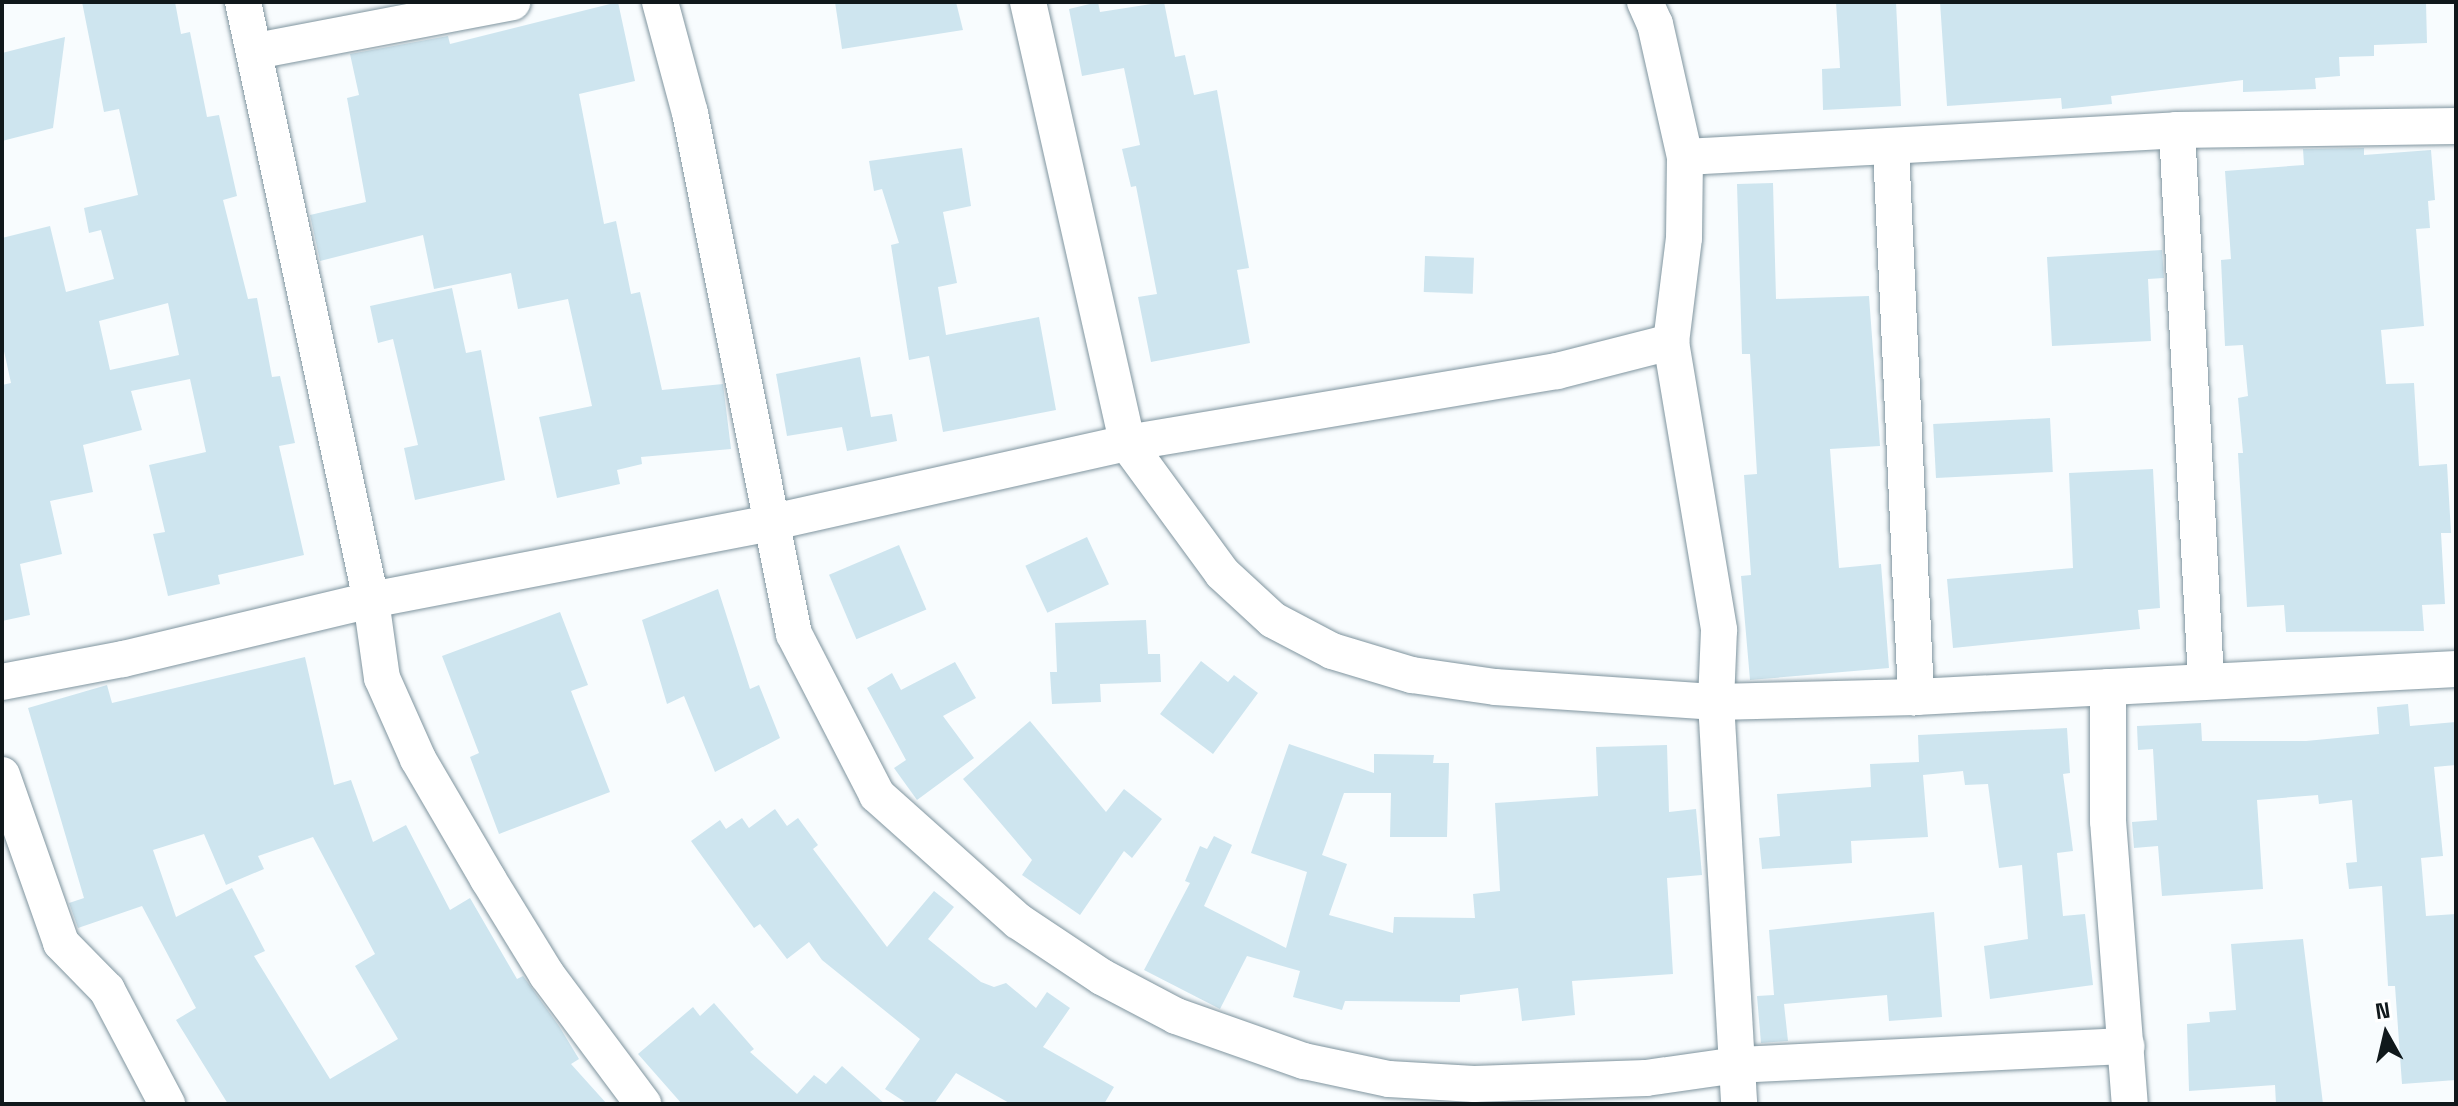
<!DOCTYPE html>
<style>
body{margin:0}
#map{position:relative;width:2458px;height:1106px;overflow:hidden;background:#f8fcfe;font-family:"Space Grotesk",sans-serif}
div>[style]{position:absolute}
.building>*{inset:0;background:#cee5ef;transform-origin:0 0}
.roads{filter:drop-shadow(0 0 2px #80959f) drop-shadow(0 0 2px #80959f)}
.minor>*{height:36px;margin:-18px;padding:0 18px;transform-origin:18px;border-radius:18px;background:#fff}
span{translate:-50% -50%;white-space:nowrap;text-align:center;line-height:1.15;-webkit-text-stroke:8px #fff;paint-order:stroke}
.frame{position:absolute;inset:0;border:4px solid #10181b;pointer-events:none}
.north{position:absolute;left:2346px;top:994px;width:80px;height:80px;-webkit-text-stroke:6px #fff;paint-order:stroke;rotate:352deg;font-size:22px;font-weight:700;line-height:32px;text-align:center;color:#10181b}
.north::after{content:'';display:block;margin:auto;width:28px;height:36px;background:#10181b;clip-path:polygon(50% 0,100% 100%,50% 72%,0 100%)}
</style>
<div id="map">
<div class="building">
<div style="clip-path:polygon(evenodd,82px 2px,175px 2px,181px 34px,190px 32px,207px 117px,219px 115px,237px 196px,223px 200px,248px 299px,257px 298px,272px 377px,280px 376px,295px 443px,279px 446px,304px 555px,218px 575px,220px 584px,168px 596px,153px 534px,165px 532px,149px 465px,206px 452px,190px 379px,131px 391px,142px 430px,83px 445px,93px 492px,50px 501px,62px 554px,20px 564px,30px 615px,2px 621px,2px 385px,11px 383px,2px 342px,2px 238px,50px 226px,66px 292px,114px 279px,101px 230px,89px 233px,84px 208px,138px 195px,119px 109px,104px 112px,82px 2px,168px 303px,179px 355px,110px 370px,99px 321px,168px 303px)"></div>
<div style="clip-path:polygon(618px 2px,635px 81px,579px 94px,604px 224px,616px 221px,631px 294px,640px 292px,662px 390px,723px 384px,731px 449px,641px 457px,642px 464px,617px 470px,620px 484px,557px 498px,539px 417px,592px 406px,568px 299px,518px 309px,511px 273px,434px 289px,423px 235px,320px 261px,310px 215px,366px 202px,347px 98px,359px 95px,350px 54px,448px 36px,450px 44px)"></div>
<div style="clip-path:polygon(835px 2px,956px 2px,963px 30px,842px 49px)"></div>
<div style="clip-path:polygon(1098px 2px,1100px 12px,1164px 2px,1175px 57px,1185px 55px,1194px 95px,1217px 90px,1249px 268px,1237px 270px,1250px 343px,1151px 362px,1138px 297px,1157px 294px,1136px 186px,1131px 187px,1122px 149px,1140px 145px,1124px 68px,1082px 76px,1069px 9px)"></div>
<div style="clip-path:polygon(1836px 2px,1896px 2px,1901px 106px,1823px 110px,1822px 69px,1840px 68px)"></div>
<div style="clip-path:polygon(1940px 2px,2426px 2px,2427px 43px,2374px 45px,2374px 56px,2339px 57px,2340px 76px,2315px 78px,2316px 89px,2243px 92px,2243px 80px,2111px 96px,2112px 104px,2062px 109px,2061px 98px,1947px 106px)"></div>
<div style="clip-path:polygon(65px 37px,53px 128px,2px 141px,2px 53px)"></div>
<div style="clip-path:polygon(962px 148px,971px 206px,943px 212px,957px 283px,938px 287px,946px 335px,1039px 317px,1056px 410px,943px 432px,929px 356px,909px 360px,891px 245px,899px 243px,882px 189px,874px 191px,869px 161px)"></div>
<div style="clip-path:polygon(2364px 148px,2364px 155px,2431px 150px,2435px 200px,2428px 201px,2430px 228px,2416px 229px,2424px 326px,2381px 330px,2386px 384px,2414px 383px,2419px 466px,2447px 464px,2451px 533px,2441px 533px,2445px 604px,2422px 605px,2424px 631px,2286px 632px,2284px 605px,2247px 607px,2238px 453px,2243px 453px,2238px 398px,2248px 396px,2243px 345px,2225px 346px,2221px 260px,2231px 259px,2225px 171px,2304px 165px,2303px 149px)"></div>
<div style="clip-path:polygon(1773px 183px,1776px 299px,1869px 296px,1880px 446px,1830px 449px,1839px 568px,1881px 564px,1889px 668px,1750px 680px,1741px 576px,1751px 575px,1744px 475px,1757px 474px,1750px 354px,1742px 354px,1737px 184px)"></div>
<div style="clip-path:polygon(2162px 250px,2164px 278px,2148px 279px,2151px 341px,2052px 346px,2047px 257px)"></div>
<div style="left:1425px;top:256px;width:49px;height:36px;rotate:2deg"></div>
<div style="clip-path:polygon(452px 288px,466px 353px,481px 350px,505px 480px,415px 500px,404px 448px,418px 445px,393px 339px,378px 343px,370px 306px)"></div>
<div style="clip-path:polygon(860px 357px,871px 417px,892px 414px,897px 441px,847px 451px,842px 427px,787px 436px,776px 374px)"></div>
<div style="left:2050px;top:418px;width:54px;height:117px;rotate:87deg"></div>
<div style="clip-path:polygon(2153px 469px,2160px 608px,2138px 610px,2140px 629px,1953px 648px,1947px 579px,2073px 568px,2069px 473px)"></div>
<div style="left:1087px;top:537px;width:52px;height:68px;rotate:65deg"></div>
<div style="left:899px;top:545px;width:70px;height:76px;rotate:67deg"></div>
<div style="clip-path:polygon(718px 589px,750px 689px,759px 685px,780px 738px,715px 772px,684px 696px,667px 704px,642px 620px)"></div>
<div style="clip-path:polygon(560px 612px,588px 685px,571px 691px,610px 792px,499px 834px,470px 757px,479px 753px,442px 656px)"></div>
<div style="clip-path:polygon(1146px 620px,1148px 654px,1160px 654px,1161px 682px,1100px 684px,1101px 702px,1052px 704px,1050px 672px,1057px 672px,1055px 623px)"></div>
<div style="clip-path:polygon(evenodd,305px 657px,334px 785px,351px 780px,373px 842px,406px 825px,450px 910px,470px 898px,517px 979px,523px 976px,559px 1026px,579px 1059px,571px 1064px,607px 1104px,228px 1104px,176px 1020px,196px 1008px,142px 906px,78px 928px,69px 903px,84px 898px,28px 708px,107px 685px,112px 703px,305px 657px,204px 834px,226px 885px,264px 869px,258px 856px,313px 837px,375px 954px,355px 966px,398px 1039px,330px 1079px,254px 956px,265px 951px,232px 888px,176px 917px,153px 850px,204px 834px)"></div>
<div style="clip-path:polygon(1201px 661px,1228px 682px,1234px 675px,1258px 693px,1213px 754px,1160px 714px)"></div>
<div style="clip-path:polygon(955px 662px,976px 698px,943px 716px,974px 758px,917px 800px,894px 768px,906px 760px,867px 688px,892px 673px,901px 690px)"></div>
<div style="clip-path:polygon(2408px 704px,2410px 726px,2456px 722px,2456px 765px,2434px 767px,2443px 856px,2421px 858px,2426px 916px,2456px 914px,2456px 1080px,2402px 1084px,2395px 986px,2388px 986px,2382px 886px,2349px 889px,2346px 863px,2357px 862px,2352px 800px,2319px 804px,2318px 795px,2257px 800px,2263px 889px,2162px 896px,2158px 846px,2134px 848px,2132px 822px,2157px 820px,2153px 749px,2138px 750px,2137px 726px,2201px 723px,2202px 741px,2306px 741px,2379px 734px,2377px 707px)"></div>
<div style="clip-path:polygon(1030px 721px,1106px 812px,1124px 789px,1162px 819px,1132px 858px,1124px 851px,1080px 915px,1022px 875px,1032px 860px,963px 779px)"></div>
<div style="clip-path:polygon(2067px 728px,2070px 773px,2063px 774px,2073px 851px,2057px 853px,2063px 916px,2085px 914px,2093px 985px,1990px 999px,1984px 946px,2028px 939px,2022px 865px,1999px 868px,1988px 784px,1965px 785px,1963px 771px,1923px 775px,1928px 837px,1851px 841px,1852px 863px,1762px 869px,1759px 838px,1780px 836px,1777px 794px,1871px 787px,1870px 764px,1919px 762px,1918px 735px)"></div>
<div style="clip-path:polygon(1289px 744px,1374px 773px,1374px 754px,1434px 755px,1433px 763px,1449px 763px,1447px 837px,1390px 837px,1391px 793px,1344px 793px,1322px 855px,1347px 864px,1329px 915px,1393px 933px,1394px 917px,1475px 918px,1473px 894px,1500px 891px,1495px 803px,1598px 796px,1596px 747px,1667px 745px,1669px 812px,1696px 809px,1702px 875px,1667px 878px,1673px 974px,1572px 981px,1575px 1015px,1522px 1021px,1518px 988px,1460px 995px,1460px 1002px,1345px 1001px,1342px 1010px,1293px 997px,1300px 971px,1247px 956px,1220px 1009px,1144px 970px,1190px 883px,1185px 881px,1200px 846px,1207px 849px,1214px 836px,1232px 845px,1204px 906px,1286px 948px,1307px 872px,1251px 853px)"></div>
<div style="clip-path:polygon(775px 809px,787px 826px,798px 818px,818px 845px,813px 849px,887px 947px,934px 891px,954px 907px,928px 939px,981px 982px,994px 987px,1006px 983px,1036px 1008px,1047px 992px,1070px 1008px,1043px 1047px,1114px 1087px,1104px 1104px,1011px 1104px,956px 1073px,934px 1104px,908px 1104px,885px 1089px,920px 1039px,822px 960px,809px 942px,787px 959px,760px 924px,754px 928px,691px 841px,720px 820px,726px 829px,742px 818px,749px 828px)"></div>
<div style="clip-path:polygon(1934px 912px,1942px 1017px,1889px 1021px,1887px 995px,1784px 1004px,1788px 1041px,1761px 1043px,1757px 996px,1774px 995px,1769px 930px)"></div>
<div style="clip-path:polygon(2303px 939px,2323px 1104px,2276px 1104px,2275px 1085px,2189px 1091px,2187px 1024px,2210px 1022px,2209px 1012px,2236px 1010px,2231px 944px)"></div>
<div style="clip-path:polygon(714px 1003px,754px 1049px,750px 1052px,797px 1094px,814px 1075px,826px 1084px,842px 1066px,885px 1104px,682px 1104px,638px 1054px,693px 1007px,700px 1016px)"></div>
</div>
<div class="roads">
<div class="minor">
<div style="left:243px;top:2px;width:612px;rotate:77.92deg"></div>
<div style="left:371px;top:600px;width:79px;rotate:82deg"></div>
<div style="left:382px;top:678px;width:89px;rotate:66deg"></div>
<div style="left:418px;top:759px;width:139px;rotate:59.7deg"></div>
<div style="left:488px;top:879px;width:113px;rotate:58.4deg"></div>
<div style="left:547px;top:975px;width:161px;rotate:53.3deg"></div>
<div style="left:660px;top:2px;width:115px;rotate:74.9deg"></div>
<div style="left:690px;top:113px;width:531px;rotate:78.71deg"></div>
<div style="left:794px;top:634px;width:181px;rotate:62.7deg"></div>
<div style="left:877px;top:795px;width:189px;rotate:41.8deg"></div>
<div style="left:1018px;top:921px;width:101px;rotate:33.7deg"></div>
<div style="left:1102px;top:977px;width:84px;rotate:27.8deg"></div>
<div style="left:1176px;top:1016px;width:136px;rotate:19.4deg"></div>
<div style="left:1304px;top:1061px;width:87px;rotate:12deg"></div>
<div style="left:1389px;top:1079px;width:85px;rotate:3.4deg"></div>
<div style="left:1474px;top:1084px;width:172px;rotate:-2deg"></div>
<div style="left:1646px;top:1078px;width:92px;rotate:-8.1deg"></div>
<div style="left:1737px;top:1065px;width:390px;rotate:-2.8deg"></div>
<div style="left:1028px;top:2px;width:452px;rotate:77.3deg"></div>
<div style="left:1127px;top:443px;width:161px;rotate:53.8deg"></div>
<div style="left:1222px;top:573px;width:69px;rotate:42.7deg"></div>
<div style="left:1273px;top:620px;width:67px;rotate:27.7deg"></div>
<div style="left:1332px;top:651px;width:84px;rotate:16.7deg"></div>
<div style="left:1412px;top:675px;width:84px;rotate:8.2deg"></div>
<div style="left:1495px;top:687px;width:222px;rotate:3.9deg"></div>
<div style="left:1716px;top:702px;width:200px;rotate:-1.4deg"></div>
<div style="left:1916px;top:697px;width:541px;rotate:-2.97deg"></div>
<div style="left:1645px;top:2px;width:24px;rotate:66deg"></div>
<div style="left:1655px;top:24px;width:136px;rotate:77.3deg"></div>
<div style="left:1685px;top:157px;width:81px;rotate:90.7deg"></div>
<div style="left:1684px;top:238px;width:105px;rotate:97.1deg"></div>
<div style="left:1671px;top:342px;width:292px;rotate:80.5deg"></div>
<div style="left:1719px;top:630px;width:72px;rotate:92.4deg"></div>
<div style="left:1716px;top:702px;width:403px;rotate:86.7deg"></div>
<div style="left:256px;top:51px;width:261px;rotate:-10.8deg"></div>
<div style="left:2177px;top:130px;width:551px;rotate:86.98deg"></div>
<div style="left:1891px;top:148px;width:550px;rotate:87.39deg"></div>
<div style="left:1685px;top:157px;width:493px;rotate:-3.1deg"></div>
<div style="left:2177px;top:130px;width:279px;rotate:-0.8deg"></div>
<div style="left:2px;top:682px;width:123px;rotate:-10.8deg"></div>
<div style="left:123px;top:659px;width:255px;rotate:-13.4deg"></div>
<div style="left:371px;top:600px;width:405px;rotate:-10.9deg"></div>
<div style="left:769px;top:523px;width:367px;rotate:-12.6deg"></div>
<div style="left:1127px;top:443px;width:436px;rotate:-9.5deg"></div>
<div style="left:1557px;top:371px;width:118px;rotate:-14.3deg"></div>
<div style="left:2108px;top:687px;width:134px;rotate:90deg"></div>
<div style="left:2108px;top:821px;width:284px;rotate:85.6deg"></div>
<div style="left:2px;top:775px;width:178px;rotate:70.6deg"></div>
<div style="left:61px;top:943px;width:66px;rotate:45.6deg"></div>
<div style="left:107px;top:990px;width:129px;rotate:62.2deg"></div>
</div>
</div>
<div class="frame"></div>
<div class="north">N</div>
</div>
